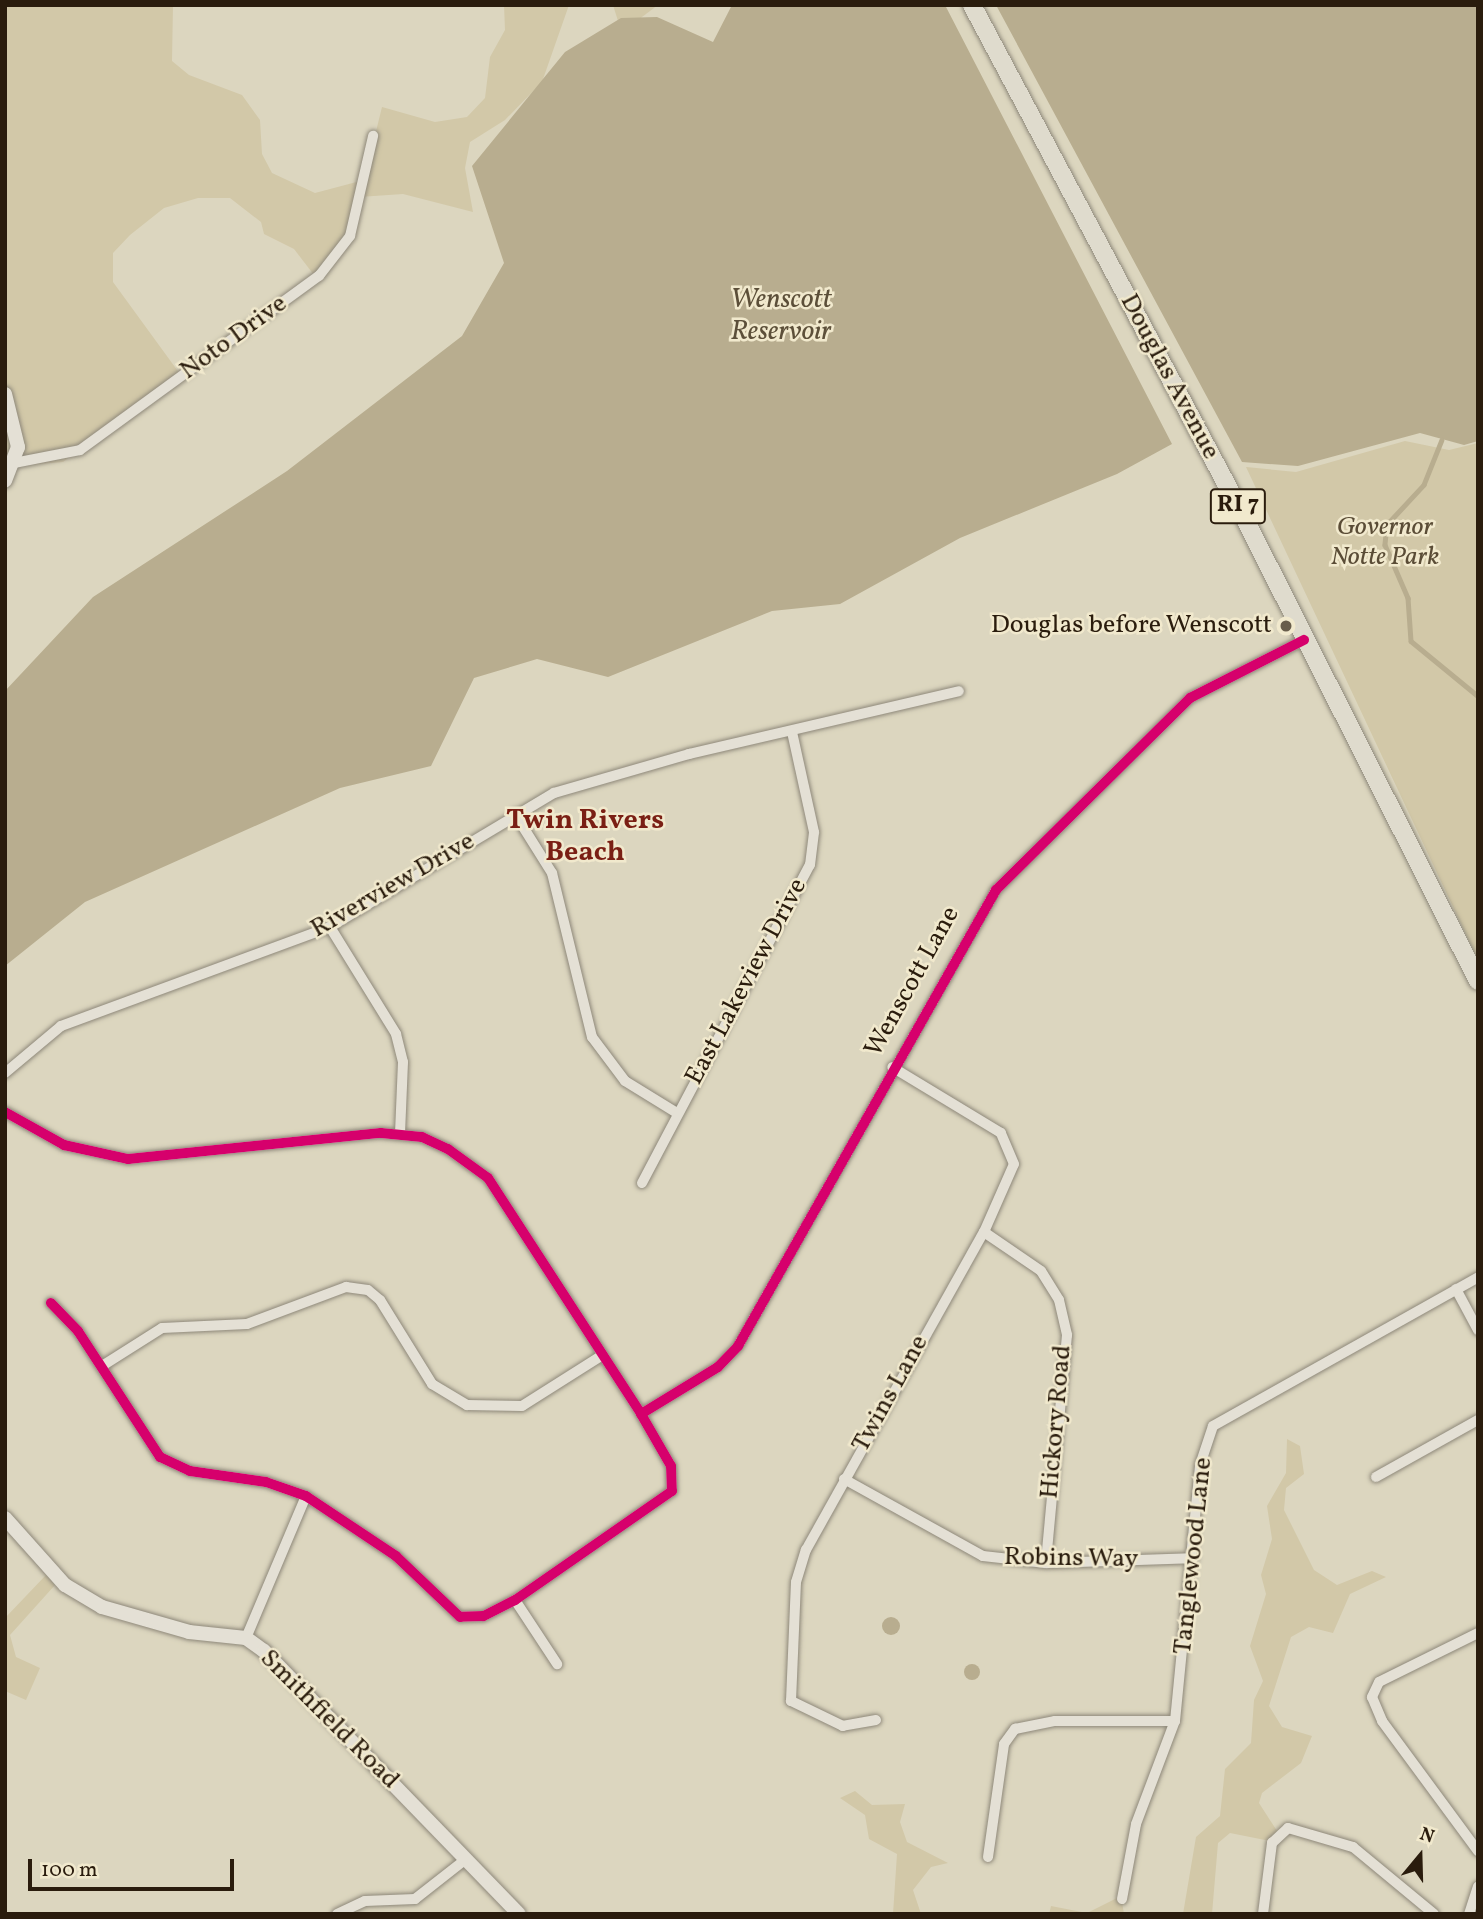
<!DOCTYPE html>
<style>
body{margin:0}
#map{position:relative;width:1483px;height:1919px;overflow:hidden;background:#dcd6bf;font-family:Vollkorn,serif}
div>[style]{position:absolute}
.green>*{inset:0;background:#d2c8a8}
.water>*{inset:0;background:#b8ad8f}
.round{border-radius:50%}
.stream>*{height:4.5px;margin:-2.25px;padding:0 2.25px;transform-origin:2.25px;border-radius:2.25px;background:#b8ad8f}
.roads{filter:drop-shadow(0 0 2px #8e887a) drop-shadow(0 0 2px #8e887a)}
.minor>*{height:10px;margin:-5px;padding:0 5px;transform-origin:5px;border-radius:5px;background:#e4e0d5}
.tertiary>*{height:14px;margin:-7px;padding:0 7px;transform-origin:7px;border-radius:7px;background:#e4e0d5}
.primary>*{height:18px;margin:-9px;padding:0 9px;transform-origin:9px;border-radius:9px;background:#dfdbcd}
.cycleway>*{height:10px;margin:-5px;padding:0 5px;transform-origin:5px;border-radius:5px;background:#d6006c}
.dots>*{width:19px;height:19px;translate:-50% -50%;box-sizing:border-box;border:4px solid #f1e9cd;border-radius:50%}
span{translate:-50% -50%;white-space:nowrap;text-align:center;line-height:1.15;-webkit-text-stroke:5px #f1e9cd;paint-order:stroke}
.shield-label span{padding:2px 5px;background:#f1e9cd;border:2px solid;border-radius:5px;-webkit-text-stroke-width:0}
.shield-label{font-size:24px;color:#2a1c0d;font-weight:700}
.street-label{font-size:26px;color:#2a1c0d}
.park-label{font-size:26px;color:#5a4c36;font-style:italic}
.poi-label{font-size:26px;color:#2a1c0d}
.right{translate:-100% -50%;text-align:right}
.water-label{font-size:28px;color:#5c4f39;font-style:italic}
.neighbourhood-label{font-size:28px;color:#7a1f14;font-weight:700}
.frame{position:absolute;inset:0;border:7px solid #2a1c0d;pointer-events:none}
.north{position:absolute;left:1385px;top:1821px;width:70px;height:70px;-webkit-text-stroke:5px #f1e9cd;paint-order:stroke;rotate:19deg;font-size:19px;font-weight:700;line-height:28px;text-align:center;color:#2a1c0d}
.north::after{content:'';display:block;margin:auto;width:24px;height:32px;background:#2a1c0d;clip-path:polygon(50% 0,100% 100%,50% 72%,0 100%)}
.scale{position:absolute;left:28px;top:1859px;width:206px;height:32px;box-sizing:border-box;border:4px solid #2a1c0d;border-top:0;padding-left:9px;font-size:21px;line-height:24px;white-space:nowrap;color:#2a1c0d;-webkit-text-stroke:5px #f1e9cd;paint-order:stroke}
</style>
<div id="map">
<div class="green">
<div style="clip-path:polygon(5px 5px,173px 5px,172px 61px,189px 75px,242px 95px,260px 120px,262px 154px,272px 173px,315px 193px,364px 180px,382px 107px,435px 122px,467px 117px,485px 98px,490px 57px,505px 30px,504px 5px,569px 5px,542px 82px,505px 120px,470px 142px,465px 168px,473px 212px,403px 194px,359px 197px,351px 231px,314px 275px,294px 249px,264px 234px,261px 222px,230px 198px,198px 198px,164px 208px,130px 235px,113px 253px,113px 282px,180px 374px,63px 462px,14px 466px,5px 480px)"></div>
<div style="clip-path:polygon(613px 5px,658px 5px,638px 20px,618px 21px)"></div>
<div style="clip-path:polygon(1405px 441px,1449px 450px,1478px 443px,1478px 960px,1246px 467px,1296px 472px)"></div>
<div style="clip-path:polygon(1287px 1439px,1300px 1446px,1304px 1474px,1286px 1488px,1284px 1510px,1314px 1570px,1337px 1585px,1372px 1571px,1386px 1577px,1350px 1594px,1333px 1633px,1309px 1627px,1291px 1637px,1269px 1706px,1282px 1727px,1312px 1736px,1301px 1763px,1262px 1793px,1259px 1803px,1279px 1834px,1270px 1841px,1230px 1833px,1218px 1843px,1212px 1914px,1183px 1914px,1196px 1837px,1220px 1816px,1225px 1769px,1251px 1743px,1254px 1700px,1263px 1681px,1250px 1646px,1266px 1594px,1261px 1575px,1272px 1539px,1267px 1506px,1286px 1473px)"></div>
<div style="clip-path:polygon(46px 1575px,55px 1585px,10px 1635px,16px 1657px,40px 1668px,26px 1700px,5px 1691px,5px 1618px)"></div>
<div style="clip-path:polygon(855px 1791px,872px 1805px,905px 1804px,900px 1822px,907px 1842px,948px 1863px,931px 1867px,913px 1890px,921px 1914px,893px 1914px,897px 1854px,869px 1839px,865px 1815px,840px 1798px)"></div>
<div style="clip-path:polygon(1121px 1896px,1124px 1914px,1049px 1914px,1051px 1906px,1087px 1913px)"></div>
</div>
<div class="water">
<div style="clip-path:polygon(732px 5px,945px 5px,1172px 444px,1117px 474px,960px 538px,840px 604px,772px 611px,608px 677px,537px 659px,474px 678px,431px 766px,340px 788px,85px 902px,5px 966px,5px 691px,93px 597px,287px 471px,462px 336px,504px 263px,472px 166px,565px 52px,621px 18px,657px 17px,713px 42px)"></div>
<div style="clip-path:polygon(996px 5px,1478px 5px,1478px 441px,1464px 445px,1420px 433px,1298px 466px,1242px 462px)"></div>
<div class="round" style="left:882px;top:1617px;width:18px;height:18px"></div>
<div class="round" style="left:964px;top:1664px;width:16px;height:16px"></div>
</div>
<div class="stream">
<div style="left:1442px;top:440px;width:48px;rotate:111.8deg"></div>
<div style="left:1424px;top:485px;width:54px;rotate:132.8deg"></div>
<div style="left:1387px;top:525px;width:20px;rotate:96deg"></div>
<div style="left:1385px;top:545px;width:58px;rotate:66.5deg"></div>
<div style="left:1408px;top:598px;width:43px;rotate:86deg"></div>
<div style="left:1411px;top:641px;width:87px;rotate:39.4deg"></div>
</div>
<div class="roads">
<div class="minor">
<div style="left:14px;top:463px;width:67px;rotate:-11.1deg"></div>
<div style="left:80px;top:450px;width:296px;rotate:-36.1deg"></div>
<div style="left:319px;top:276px;width:51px;rotate:-52.2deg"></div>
<div style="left:350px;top:236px;width:103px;rotate:-77deg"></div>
<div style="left:515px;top:814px;width:70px;rotate:57.9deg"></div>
<div style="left:552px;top:873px;width:169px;rotate:76.3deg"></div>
<div style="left:592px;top:1037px;width:55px;rotate:53.1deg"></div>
<div style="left:625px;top:1081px;width:61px;rotate:31.6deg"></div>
<div style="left:330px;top:927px;width:126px;rotate:58.3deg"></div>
<div style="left:396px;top:1034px;width:29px;rotate:76deg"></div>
<div style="left:403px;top:1062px;width:71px;rotate:92.4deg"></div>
<div style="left:5px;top:1073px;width:73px;rotate:-40deg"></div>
<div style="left:61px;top:1026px;width:287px;rotate:-20.2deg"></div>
<div style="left:330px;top:927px;width:261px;rotate:-30.9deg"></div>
<div style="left:554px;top:793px;width:141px;rotate:-16.1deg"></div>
<div style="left:689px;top:754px;width:277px;rotate:-13.1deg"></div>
<div style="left:5px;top:1112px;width:68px;rotate:29.2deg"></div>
<div style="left:64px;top:1145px;width:66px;rotate:12.3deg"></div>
<div style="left:128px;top:1159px;width:254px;rotate:-5.9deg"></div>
<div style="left:381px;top:1133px;width:41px;rotate:5.6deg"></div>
<div style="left:422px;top:1137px;width:29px;rotate:25deg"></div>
<div style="left:448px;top:1149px;width:49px;rotate:35.9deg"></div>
<div style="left:488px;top:1178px;width:281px;rotate:57deg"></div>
<div style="left:641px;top:1414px;width:60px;rotate:60deg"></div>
<div style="left:671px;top:1466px;width:25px;rotate:88deg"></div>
<div style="left:672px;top:1491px;width:191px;rotate:145.2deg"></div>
<div style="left:515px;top:1600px;width:36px;rotate:153deg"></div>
<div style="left:483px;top:1616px;width:23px;rotate:178deg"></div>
<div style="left:460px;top:1617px;width:88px;rotate:-136.4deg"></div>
<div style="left:396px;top:1556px;width:108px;rotate:-146.3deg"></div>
<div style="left:306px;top:1496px;width:42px;rotate:-160.7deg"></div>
<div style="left:266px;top:1482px;width:77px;rotate:-171.8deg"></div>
<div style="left:190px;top:1471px;width:33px;rotate:-155deg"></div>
<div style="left:160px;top:1457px;width:150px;rotate:-123.1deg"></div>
<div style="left:78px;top:1331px;width:39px;rotate:-134deg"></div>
<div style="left:642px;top:1183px;width:360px;rotate:-62.2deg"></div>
<div style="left:810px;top:865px;width:33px;rotate:-83deg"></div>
<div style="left:814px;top:832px;width:102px;rotate:-102.4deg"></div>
<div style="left:984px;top:1232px;width:69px;rotate:34.4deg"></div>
<div style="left:1041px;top:1271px;width:34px;rotate:58deg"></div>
<div style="left:1059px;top:1300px;width:36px;rotate:77deg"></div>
<div style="left:1067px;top:1335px;width:229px;rotate:95.3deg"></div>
<div style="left:1456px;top:1289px;width:47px;rotate:61.8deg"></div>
<div style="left:102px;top:1366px;width:71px;rotate:-32.3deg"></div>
<div style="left:162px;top:1328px;width:85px;rotate:-2.7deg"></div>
<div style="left:247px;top:1324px;width:106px;rotate:-20.5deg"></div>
<div style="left:346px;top:1287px;width:22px;rotate:8deg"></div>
<div style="left:368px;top:1290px;width:16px;rotate:40deg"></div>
<div style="left:380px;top:1300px;width:99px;rotate:58.2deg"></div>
<div style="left:432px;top:1384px;width:41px;rotate:31deg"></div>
<div style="left:467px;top:1405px;width:55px;rotate:1deg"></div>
<div style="left:522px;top:1406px;width:93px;rotate:-32.3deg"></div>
<div style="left:641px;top:1414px;width:90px;rotate:-31.4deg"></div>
<div style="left:718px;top:1367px;width:29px;rotate:-46deg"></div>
<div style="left:738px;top:1346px;width:524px;rotate:-60.5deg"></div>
<div style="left:996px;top:890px;width:273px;rotate:-44.7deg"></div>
<div style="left:1190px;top:698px;width:128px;rotate:-27deg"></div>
<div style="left:1376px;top:1477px;width:117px;rotate:-29.2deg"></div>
<div style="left:844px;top:1479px;width:159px;rotate:29deg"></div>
<div style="left:983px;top:1556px;width:63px;rotate:6.3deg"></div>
<div style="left:1046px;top:1563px;width:147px;rotate:-1.9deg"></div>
<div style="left:515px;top:1600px;width:77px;rotate:56.7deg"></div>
<div style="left:1478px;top:1633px;width:110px;rotate:153.7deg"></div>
<div style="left:1379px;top:1682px;width:17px;rotate:115deg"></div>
<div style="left:1372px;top:1697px;width:26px;rotate:67deg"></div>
<div style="left:1382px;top:1721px;width:162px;rotate:53.6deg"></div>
<div style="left:246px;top:1638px;width:154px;rotate:-67.1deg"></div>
<div style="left:876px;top:1720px;width:34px;rotate:170deg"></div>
<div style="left:843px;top:1726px;width:58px;rotate:-154.3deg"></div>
<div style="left:791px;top:1701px;width:119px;rotate:-87.6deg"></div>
<div style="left:796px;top:1582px;width:34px;rotate:-73deg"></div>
<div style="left:806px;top:1550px;width:364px;rotate:-60.8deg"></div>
<div style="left:984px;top:1232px;width:74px;rotate:-66.2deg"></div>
<div style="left:1014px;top:1164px;width:34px;rotate:-113deg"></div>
<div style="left:1001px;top:1133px;width:127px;rotate:-148.8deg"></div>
<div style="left:988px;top:1857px;width:114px;rotate:-81.9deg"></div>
<div style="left:1004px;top:1744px;width:19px;rotate:-54deg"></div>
<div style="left:1015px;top:1729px;width:41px;rotate:-11.3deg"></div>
<div style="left:1055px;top:1721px;width:120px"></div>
<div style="left:1122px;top:1899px;width:76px;rotate:-79.4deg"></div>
<div style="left:1136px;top:1824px;width:110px;rotate:-69.3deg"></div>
<div style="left:1175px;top:1721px;width:257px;rotate:-84.4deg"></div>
<div style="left:1200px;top:1465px;width:41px;rotate:-71.6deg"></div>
<div style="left:1213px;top:1426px;width:304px;rotate:-29.3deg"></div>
<div style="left:337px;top:1914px;width:31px;rotate:-25deg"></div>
<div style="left:365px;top:1901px;width:50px;rotate:-2.3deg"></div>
<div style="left:415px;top:1899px;width:65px;rotate:-38.1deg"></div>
<div style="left:1263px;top:1914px;width:72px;rotate:-82.8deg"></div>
<div style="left:1272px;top:1843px;width:22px;rotate:-43deg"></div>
<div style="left:1288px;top:1828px;width:68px;rotate:16.3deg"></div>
<div style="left:1353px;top:1847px;width:105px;rotate:39.6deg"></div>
<div style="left:1469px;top:1914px;width:29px;rotate:-72deg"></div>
</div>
<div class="tertiary">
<div style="left:5px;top:394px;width:55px;rotate:76.2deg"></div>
<div style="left:18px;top:447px;width:36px;rotate:111deg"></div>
<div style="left:5px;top:1518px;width:90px;rotate:48.2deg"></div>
<div style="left:65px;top:1585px;width:43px;rotate:30.7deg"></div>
<div style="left:102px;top:1607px;width:91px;rotate:16deg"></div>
<div style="left:189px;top:1632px;width:57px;rotate:6deg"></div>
<div style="left:246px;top:1638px;width:22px;rotate:36deg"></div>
<div style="left:264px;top:1651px;width:366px;rotate:45.9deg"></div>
</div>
<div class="primary">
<div style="left:972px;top:5px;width:582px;rotate:62.03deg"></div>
<div style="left:1245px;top:519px;width:517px;rotate:63.24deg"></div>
</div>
</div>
<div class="cycleway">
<div style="left:5px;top:1112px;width:68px;rotate:29.2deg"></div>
<div style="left:64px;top:1145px;width:66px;rotate:12.3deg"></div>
<div style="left:128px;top:1159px;width:254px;rotate:-5.9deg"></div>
<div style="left:381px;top:1133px;width:41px;rotate:5.6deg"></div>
<div style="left:422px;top:1137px;width:29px;rotate:25deg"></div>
<div style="left:448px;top:1149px;width:49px;rotate:35.9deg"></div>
<div style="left:488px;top:1178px;width:281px;rotate:57deg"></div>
<div style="left:641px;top:1414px;width:60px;rotate:60deg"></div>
<div style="left:671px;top:1466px;width:25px;rotate:88deg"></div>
<div style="left:672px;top:1491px;width:191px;rotate:145.2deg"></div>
<div style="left:515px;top:1600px;width:36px;rotate:153deg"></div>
<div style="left:483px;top:1616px;width:23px;rotate:178deg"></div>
<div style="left:460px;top:1617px;width:88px;rotate:-136.4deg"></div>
<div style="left:396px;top:1556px;width:108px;rotate:-146.3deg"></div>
<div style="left:306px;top:1496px;width:42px;rotate:-160.7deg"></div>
<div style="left:266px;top:1482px;width:77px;rotate:-171.8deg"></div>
<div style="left:190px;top:1471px;width:33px;rotate:-155deg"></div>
<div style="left:160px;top:1457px;width:150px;rotate:-123.1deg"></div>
<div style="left:78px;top:1331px;width:39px;rotate:-134deg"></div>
<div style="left:641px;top:1414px;width:90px;rotate:-31.4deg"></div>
<div style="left:718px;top:1367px;width:29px;rotate:-46deg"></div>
<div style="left:738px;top:1346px;width:524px;rotate:-60.5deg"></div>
<div style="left:996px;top:890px;width:273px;rotate:-44.7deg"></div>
<div style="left:1190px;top:698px;width:128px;rotate:-27deg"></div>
</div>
<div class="dots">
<div style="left:1286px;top:626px;background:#685d4b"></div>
</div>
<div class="shield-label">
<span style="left:1238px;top:506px">RI 7</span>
</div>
<div class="street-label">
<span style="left:234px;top:338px;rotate:-36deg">Noto Drive</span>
<span style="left:1169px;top:377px;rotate:62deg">Douglas Avenue</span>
<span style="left:393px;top:886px;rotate:-30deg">Riverview Drive</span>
<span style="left:747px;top:982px;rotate:-62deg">East Lakeview Drive</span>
<span style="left:913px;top:982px;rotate:-61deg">Wenscott Lane</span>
<span style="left:891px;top:1394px;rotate:-61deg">Twins Lane</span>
<span style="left:1057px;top:1422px;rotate:-85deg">Hickory Road</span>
<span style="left:1194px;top:1556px;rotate:-84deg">Tanglewood Lane</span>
<span style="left:1071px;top:1559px;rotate:1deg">Robins Way</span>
<span style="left:329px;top:1720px;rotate:45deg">Smithfield Road</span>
</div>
<div class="park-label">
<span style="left:1385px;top:543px">Governor<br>Notte Park</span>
</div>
<div class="poi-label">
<span class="right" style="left:1272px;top:626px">Douglas before Wenscott</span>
</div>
<div class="water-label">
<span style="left:781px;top:316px">Wenscott<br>Reservoir</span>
</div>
<div class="neighbourhood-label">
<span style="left:585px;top:837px">Twin Rivers<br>Beach</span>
</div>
<div class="frame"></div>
<div class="north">N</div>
<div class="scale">100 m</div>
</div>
